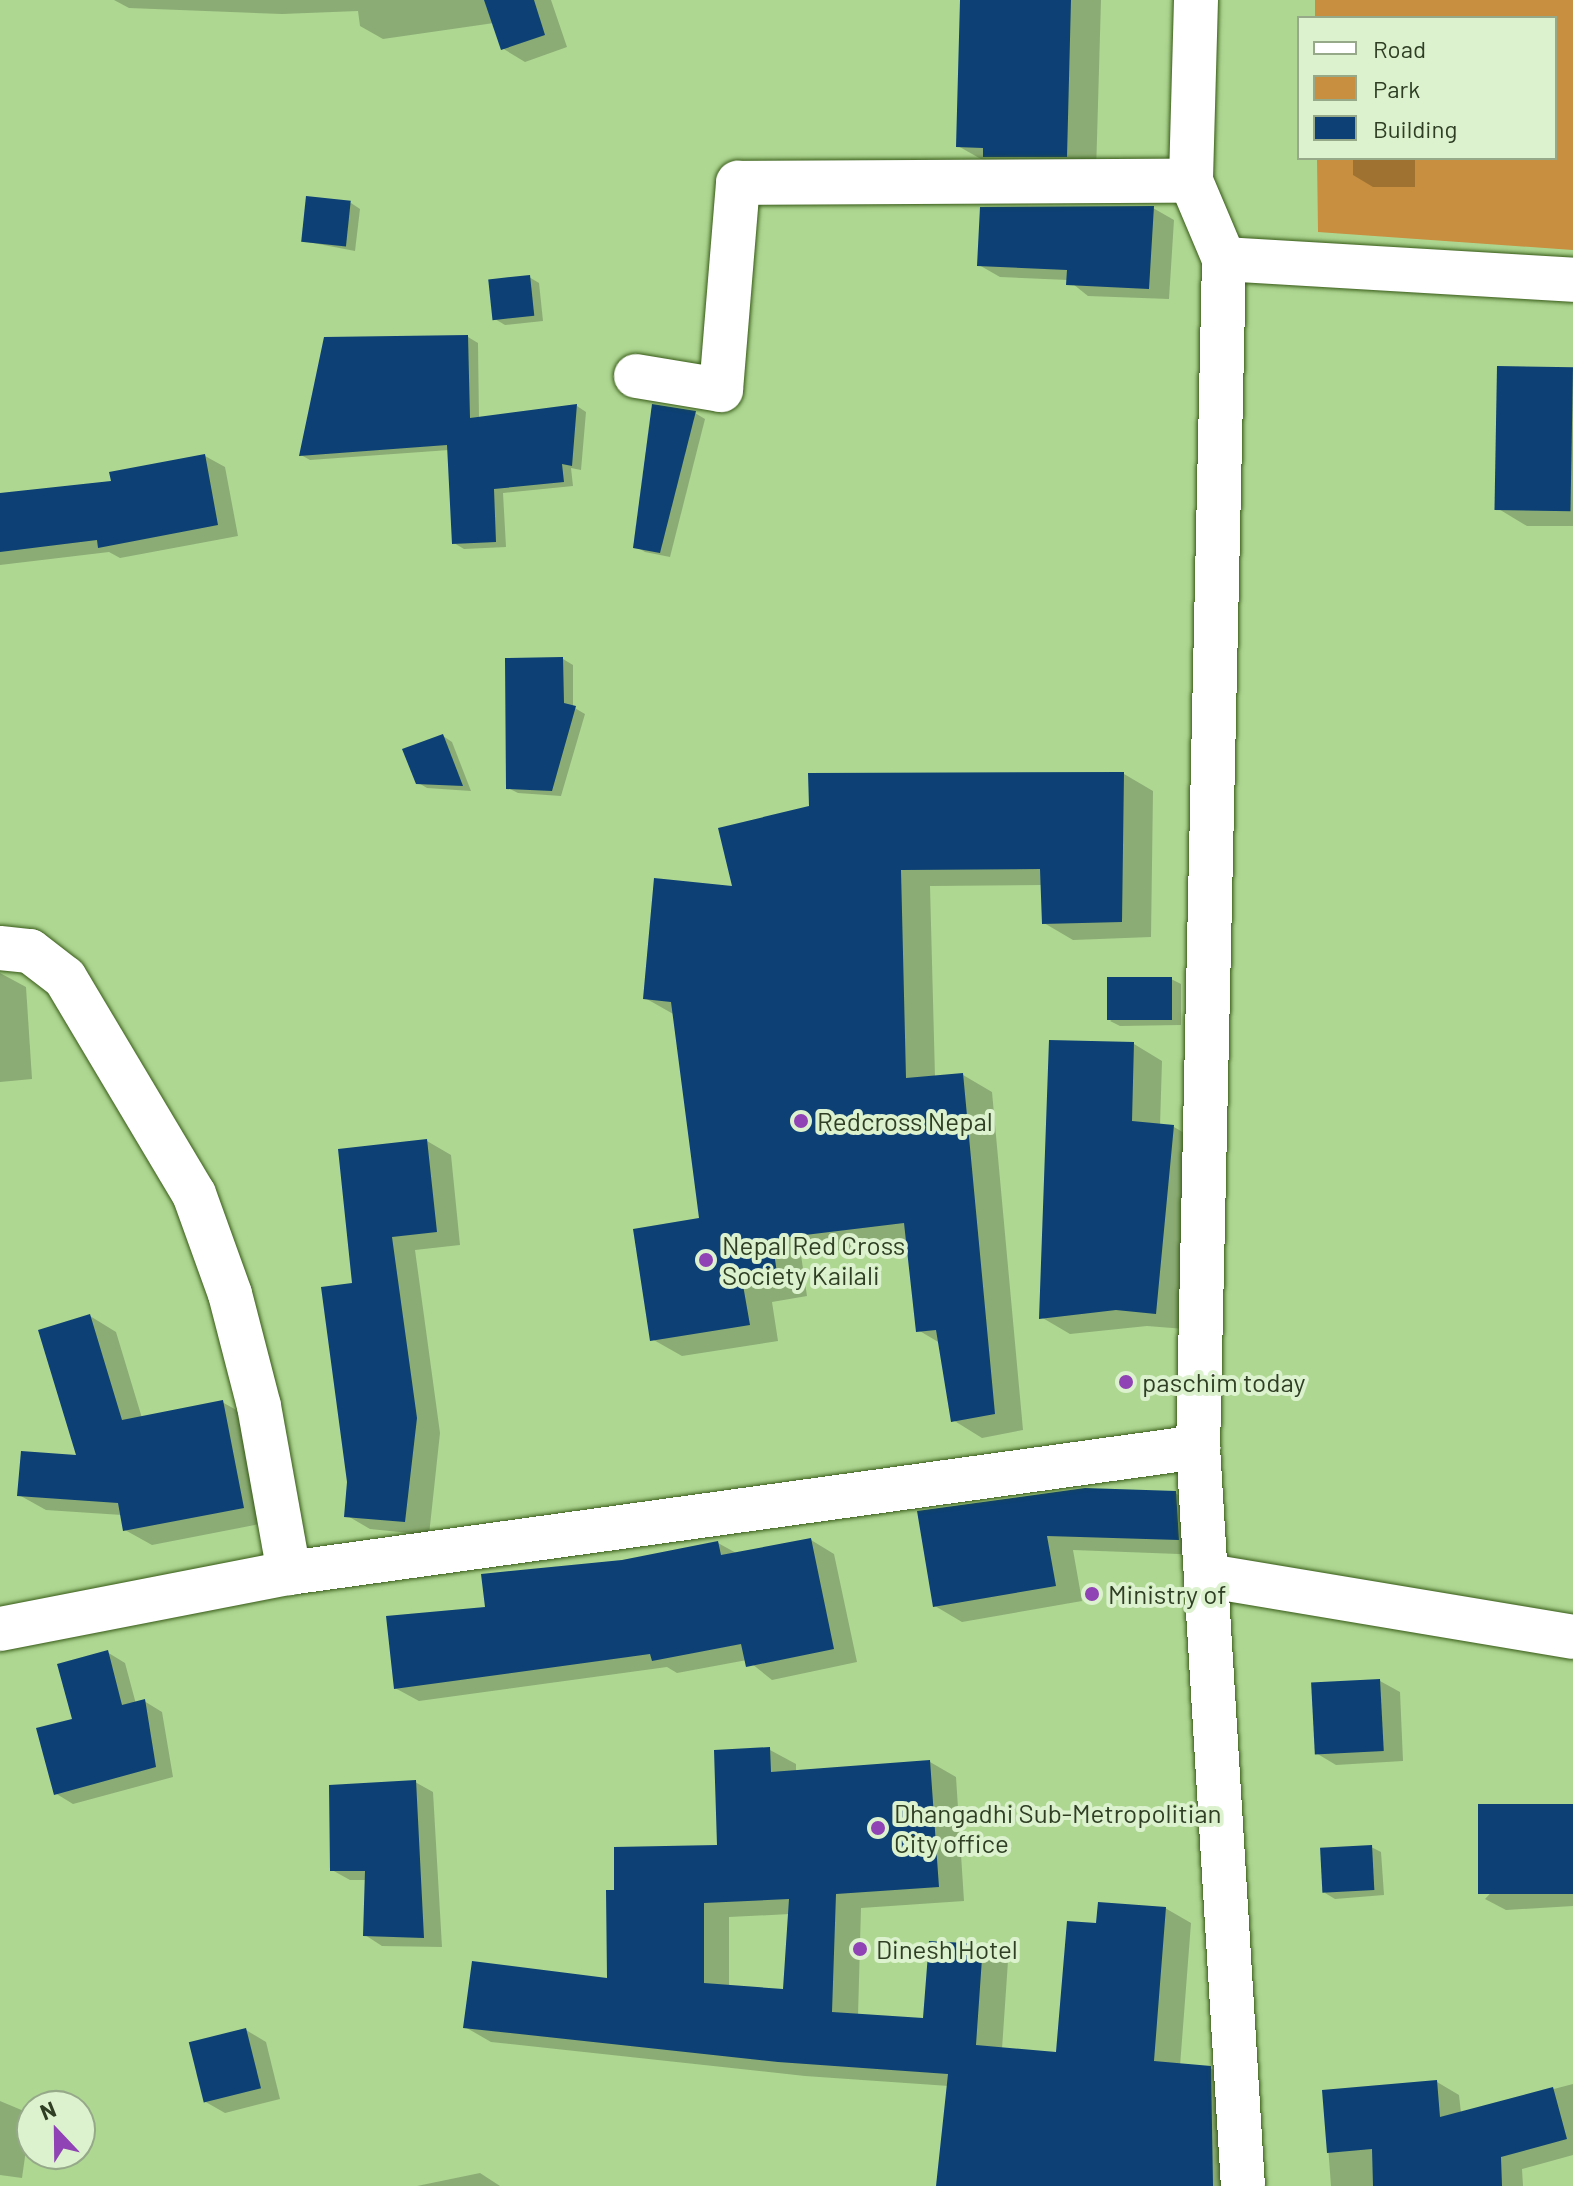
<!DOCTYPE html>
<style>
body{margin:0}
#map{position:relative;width:1573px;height:2186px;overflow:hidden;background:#aed792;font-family:Barlow,sans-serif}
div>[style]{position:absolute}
.green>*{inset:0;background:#c78f3f}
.shadow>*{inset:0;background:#0003}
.building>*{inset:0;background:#0d4074;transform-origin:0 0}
.roads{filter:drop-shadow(0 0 2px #375a17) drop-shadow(0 0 2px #375a17)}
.street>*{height:44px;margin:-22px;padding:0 22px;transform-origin:22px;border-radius:22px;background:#fff}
.dots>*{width:22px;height:22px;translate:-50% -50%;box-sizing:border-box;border:4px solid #dcf1ce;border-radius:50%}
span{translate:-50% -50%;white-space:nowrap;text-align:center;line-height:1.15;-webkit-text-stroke:8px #dcf1ce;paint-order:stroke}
.poi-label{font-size:26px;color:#2e3f23}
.left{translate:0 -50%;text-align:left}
.legend{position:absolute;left:1297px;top:16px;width:260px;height:144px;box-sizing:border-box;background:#dcf1ce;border:2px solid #96aa8a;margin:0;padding:10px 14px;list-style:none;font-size:24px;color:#2e3f23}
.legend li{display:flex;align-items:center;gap:16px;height:40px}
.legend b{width:40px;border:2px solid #96aa8a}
.north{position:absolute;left:16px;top:2090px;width:80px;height:80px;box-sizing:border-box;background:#dcf1ce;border:2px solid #96aa8a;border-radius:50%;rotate:338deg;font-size:22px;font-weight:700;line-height:32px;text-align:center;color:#2e3f23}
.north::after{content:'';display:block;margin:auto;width:28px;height:36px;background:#8f43b4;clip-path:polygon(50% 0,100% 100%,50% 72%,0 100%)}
</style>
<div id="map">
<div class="green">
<div style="clip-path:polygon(1315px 0,1573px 0,1573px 250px,1318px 232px,1317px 158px,1555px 158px,1555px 18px,1315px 18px)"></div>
</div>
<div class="shadow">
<div style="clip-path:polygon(114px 0,551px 0,567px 47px,525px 62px,502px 48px,494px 23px,383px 39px,360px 26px,358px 11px,282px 14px,129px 8px)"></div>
<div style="clip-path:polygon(962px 0,1101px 0,1096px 173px,988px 163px,958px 146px)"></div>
<div style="clip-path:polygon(1353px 158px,1415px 158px,1415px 187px,1373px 187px,1353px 175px)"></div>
<div style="clip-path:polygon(351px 203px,360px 209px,355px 251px,303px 241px)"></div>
<div style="clip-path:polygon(1153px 208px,1174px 220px,1169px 299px,1088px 296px,1068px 280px,1000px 277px,979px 265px)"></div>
<div style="clip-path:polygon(529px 277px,539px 283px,543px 321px,505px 325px,495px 319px)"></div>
<div style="clip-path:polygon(468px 337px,478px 343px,479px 419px,577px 406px,586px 412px,581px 470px,571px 468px,573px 486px,503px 493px,506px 547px,464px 549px,454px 543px,449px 450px,310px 460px,301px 455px)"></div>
<div style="clip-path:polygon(1573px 369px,1573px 526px,1527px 526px,1497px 508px)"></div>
<div style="clip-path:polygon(695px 413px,705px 419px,670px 557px,645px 552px,635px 546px)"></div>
<div style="clip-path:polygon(205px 456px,225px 467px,238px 536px,120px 558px,109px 552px,0 565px,0 495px,113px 482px)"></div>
<div style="clip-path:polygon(563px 659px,573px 665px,573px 707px,585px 714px,561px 796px,518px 793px,508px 788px)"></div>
<div style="clip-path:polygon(443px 736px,452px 742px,471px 791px,427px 788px,417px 782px)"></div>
<div style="clip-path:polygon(1124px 774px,1153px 791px,1151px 937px,1073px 940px,1044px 923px,1043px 885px,930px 886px,935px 1077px,963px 1075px,992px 1092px,1023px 1430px,982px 1438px,953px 1420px,940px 1343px,918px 1330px,909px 1242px,801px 1255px,807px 1296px,772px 1302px,778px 1341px,682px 1356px,652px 1339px,701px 1220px,675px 1015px,645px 998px,735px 888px)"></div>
<div style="clip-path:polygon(0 973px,26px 987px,32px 1079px,0 1082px)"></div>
<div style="clip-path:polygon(1171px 979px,1181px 984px,1181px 1025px,1120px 1026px,1110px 1021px)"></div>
<div style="clip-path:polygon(1134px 1044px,1162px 1061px,1160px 1126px,1174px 1127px,1203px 1144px,1185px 1329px,1147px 1326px,1070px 1334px,1041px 1317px)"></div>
<div style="clip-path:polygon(427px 1141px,451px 1155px,460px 1245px,415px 1250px,440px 1433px,429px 1535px,370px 1529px,346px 1515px,354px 1284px)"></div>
<div style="clip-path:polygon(90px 1316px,116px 1332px,142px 1418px,222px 1402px,249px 1417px,270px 1522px,152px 1545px,125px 1530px,122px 1515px,46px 1510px,19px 1495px,79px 1458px)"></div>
<div style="clip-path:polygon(1175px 1493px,1202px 1509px,1205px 1555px,1073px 1550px,1082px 1601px,962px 1622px,935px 1606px,919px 1513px)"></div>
<div style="clip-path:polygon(811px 1540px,834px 1554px,857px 1662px,772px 1680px,747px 1660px,677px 1673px,667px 1667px,419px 1701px,395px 1688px,488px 1609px,623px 1562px,718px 1543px,738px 1554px)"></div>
<div style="clip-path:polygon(107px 1652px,125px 1663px,136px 1704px,144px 1701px,162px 1712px,173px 1777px,73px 1804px,55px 1793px,74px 1720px)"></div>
<div style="clip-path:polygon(1380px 1681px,1400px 1692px,1403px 1761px,1336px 1765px,1316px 1753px)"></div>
<div style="clip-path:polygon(evenodd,770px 1750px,796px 1764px,796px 1772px,930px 1762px,956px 1777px,964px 1901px,861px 1908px,858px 2016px,925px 2020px,982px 1946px,1008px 1961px,1002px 2049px,1058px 2054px,1098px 1926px,1165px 1908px,1191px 1923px,1180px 2066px,1210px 2068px,1236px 2083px,1240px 2186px,938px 2186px,949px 2086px,805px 2076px,491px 2042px,465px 2027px,609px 1980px,616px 1892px,719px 1847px,770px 1750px,790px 1914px,785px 1991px,729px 1987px,729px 1917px,790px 1914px)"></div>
<div style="clip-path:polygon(415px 1782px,433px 1792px,442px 1947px,382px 1946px,365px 1935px,366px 1880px,350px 1880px,332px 1870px)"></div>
<div style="clip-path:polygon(1573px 1806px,1573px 1906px,1506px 1910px,1485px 1899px)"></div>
<div style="clip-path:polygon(1371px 1847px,1381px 1852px,1384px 1895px,1335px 1899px,1325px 1893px)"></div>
<div style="clip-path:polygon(246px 2030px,266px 2042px,280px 2099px,225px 2113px,204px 2101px)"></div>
<div style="clip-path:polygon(1437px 2082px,1459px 2095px,1461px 2113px,1573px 2084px,1573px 2155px,1522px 2169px,1523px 2186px,1331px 2186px,1324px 2092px)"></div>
<div style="clip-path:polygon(0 2101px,31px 2114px,22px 2178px,0 2175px)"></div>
<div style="clip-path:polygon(480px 2173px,500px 2186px,417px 2186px)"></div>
</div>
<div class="building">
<div style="clip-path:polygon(484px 0,534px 0,545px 35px,501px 50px)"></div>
<div style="clip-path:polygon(960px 0,1071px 0,1067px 157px,983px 157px,983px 148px,956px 147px)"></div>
<div style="left:306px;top:196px;width:45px;height:46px;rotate:6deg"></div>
<div style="clip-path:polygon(1154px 206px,1149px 289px,1066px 285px,1067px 270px,977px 266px,980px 207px)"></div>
<div style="left:530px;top:275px;width:41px;height:42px;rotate:84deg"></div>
<div style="clip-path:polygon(468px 335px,470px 418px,577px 404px,572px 466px,562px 464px,564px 482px,494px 489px,496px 542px,452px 544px,447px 445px,299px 456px,324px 337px)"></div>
<div style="left:1497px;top:366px;width:76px;height:144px;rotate:1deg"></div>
<div style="clip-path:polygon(652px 404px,696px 411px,660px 553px,633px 548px)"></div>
<div style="clip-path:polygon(205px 454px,218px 525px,98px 548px,97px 540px,0 552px,0 493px,111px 481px,109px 472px)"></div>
<div style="clip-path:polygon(563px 657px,564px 703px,576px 706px,552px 791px,506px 789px,505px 658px)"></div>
<div style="clip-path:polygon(443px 734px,463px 786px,416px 784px,402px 749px)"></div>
<div style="clip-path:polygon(1124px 772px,1122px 922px,1042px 924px,1040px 869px,901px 870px,906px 1078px,963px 1073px,995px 1414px,951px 1422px,936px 1330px,916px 1332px,904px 1223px,772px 1239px,778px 1280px,743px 1285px,750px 1325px,650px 1341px,633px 1229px,699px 1218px,671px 1002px,643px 999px,654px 878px,732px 886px,718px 828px,809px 806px,808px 773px)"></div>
<div style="left:1172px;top:977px;width:43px;height:65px;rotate:90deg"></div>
<div style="clip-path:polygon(1049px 1040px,1134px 1042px,1132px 1121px,1174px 1125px,1156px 1314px,1116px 1310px,1039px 1319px)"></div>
<div style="clip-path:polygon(427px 1139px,437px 1232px,392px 1237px,417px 1418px,405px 1522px,344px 1517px,347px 1482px,321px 1287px,352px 1283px,338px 1149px)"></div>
<div style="clip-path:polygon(90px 1314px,122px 1420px,223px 1400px,244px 1508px,123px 1531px,118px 1503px,17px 1496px,21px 1451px,76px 1455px,38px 1330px)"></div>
<div style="clip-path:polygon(1085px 1488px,1176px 1491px,1179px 1540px,1047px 1536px,1056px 1586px,933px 1607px,917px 1511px)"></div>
<div style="clip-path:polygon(811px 1538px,834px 1649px,746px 1667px,741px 1644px,652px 1661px,650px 1654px,394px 1689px,386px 1616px,485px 1607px,481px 1574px,622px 1560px,718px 1541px,721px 1555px)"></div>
<div style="clip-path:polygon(108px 1650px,122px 1705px,145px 1699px,156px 1767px,54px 1795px,36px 1728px,72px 1719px,57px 1664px)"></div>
<div style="left:1380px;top:1679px;width:72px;height:69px;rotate:87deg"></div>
<div style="clip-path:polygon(evenodd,770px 1747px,771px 1772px,930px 1760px,939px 1887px,836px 1894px,832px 2012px,923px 2018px,929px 1941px,983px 1944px,976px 2045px,1056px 2052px,1067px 1921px,1096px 1923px,1098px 1902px,1166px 1907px,1154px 2061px,1211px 2066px,1213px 2186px,936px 2186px,948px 2074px,778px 2062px,463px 2028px,472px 1961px,607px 1978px,606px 1890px,614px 1890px,614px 1847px,717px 1845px,714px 1750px,770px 1747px,789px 1899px,783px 1989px,704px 1983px,704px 1903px,789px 1899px)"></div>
<div style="clip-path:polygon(416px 1780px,424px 1938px,363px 1936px,365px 1871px,330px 1871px,329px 1785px)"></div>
<div style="left:1573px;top:1804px;width:90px;height:95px;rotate:90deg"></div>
<div style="left:1372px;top:1845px;width:45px;height:52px;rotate:87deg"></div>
<div style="left:246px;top:2028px;width:62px;height:59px;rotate:76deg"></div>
<div style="clip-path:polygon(1437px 2080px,1440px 2117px,1553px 2087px,1567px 2139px,1501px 2157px,1502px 2186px,1373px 2186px,1372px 2149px,1327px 2153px,1322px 2090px)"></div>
</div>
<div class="roads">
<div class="street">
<div style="left:1196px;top:0;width:181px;rotate:91.6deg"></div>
<div style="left:1191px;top:181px;width:85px;rotate:67.1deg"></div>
<div style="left:1224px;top:259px;width:1188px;rotate:91.25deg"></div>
<div style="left:1198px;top:1447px;width:740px;rotate:86.52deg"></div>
<div style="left:1224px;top:259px;width:350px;rotate:3.4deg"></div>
<div style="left:636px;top:376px;width:86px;rotate:9.4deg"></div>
<div style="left:721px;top:390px;width:208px;rotate:-85.3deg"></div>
<div style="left:738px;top:183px;width:453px;rotate:-0.3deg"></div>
<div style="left:0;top:948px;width:30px;rotate:6deg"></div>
<div style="left:30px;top:951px;width:44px;rotate:37.6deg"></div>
<div style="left:65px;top:978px;width:252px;rotate:59.2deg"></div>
<div style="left:194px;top:1194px;width:106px;rotate:70.2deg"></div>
<div style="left:230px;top:1294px;width:116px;rotate:75.5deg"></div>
<div style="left:259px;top:1406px;width:170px;rotate:79.8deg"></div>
<div style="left:1209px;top:1576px;width:369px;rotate:9.5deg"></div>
<div style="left:0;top:1629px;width:294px;rotate:-11deg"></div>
<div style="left:289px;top:1573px;width:918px;rotate:-7.89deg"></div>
</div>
</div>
<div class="dots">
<div style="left:801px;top:1121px;background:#8f43b4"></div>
<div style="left:706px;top:1260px;background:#8f43b4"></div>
<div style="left:1126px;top:1382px;background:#8f43b4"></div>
<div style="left:1092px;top:1594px;background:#8f43b4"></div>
<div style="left:878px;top:1828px;background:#8f43b4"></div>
<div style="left:860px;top:1949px;background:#8f43b4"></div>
</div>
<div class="poi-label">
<span class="left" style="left:817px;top:1121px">Redcross Nepal</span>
<span class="left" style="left:722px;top:1260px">Nepal Red Cross<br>Society Kailali</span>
<span class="left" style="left:1142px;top:1382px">paschim today</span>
<span class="left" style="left:1108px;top:1594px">Ministry of</span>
<span class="left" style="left:894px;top:1828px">Dhangadhi Sub-Metropolitian<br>City office</span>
<span class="left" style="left:876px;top:1949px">Dinesh Hotel</span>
</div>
<ul class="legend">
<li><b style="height:10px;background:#fff"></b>Road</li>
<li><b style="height:22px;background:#c78f3f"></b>Park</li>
<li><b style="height:22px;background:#0d4074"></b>Building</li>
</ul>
<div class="north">N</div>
</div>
